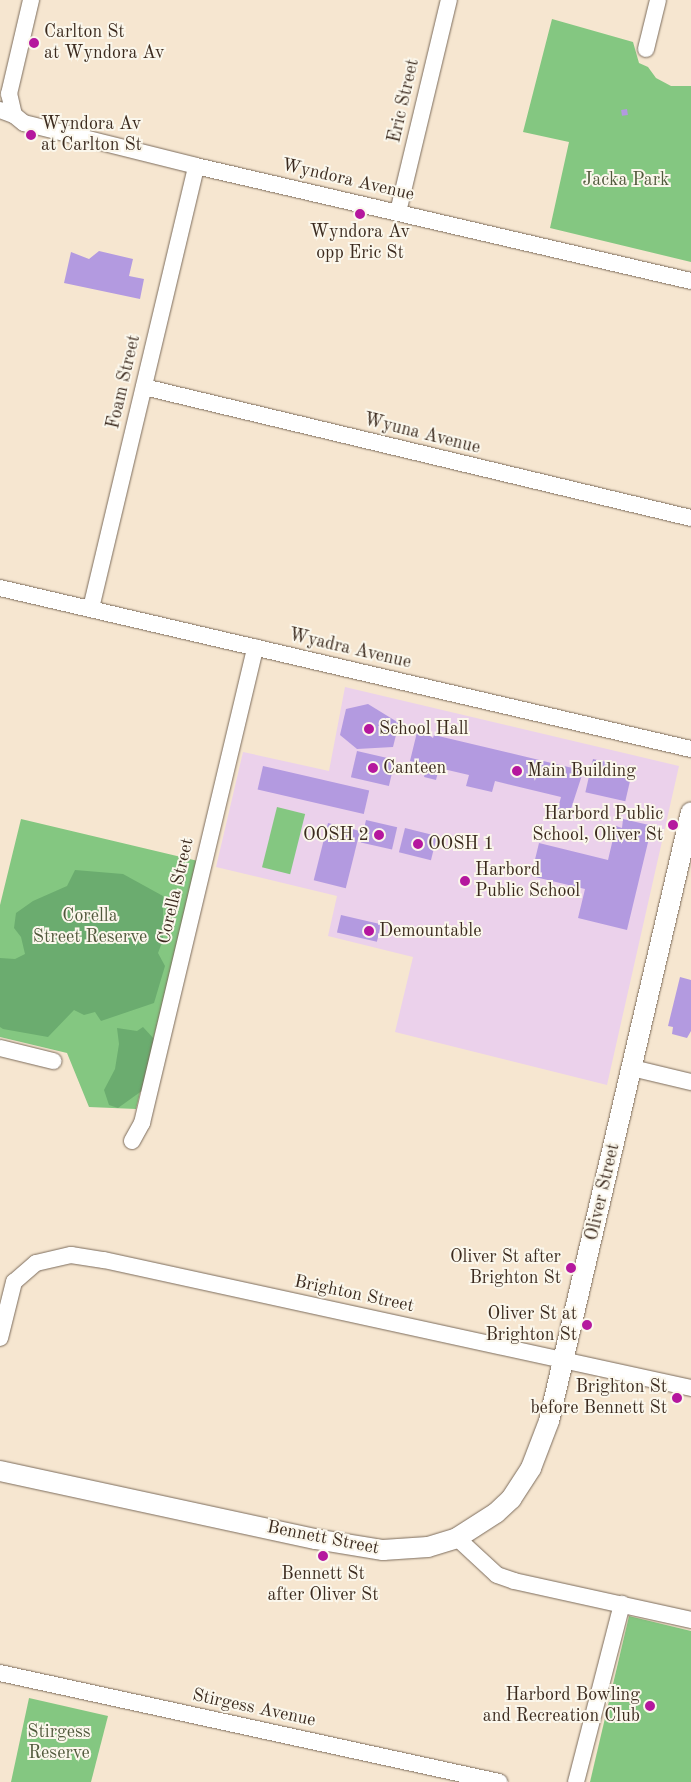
<!DOCTYPE html>
<style>
body{margin:0}
#map{position:relative;width:691px;height:1782px;overflow:hidden;background:#f6e6d0;font-family:"Old Standard TT",serif}
div>[style]{position:absolute}
.built>*{inset:0;background:#ebd1eb}
.green>*{inset:0;background:#84c781;transform-origin:0 0}
.forest>*{inset:0;background:#6bac6f}
.building>*{inset:0;background:#b39ae0;transform-origin:0 0}
.roads{filter:drop-shadow(0 0 1px #7c6c5c) drop-shadow(0 0 1px #7c6c5c)}
.minor>*{height:16px;margin:-8px;padding:0 8px;transform-origin:8px;border-radius:8px;background:#fff}
.major>*{height:20px;margin:-10px;padding:0 10px;transform-origin:10px;border-radius:10px;background:#fff}
.dots>*{width:14px;height:14px;translate:-50% -50%;box-sizing:border-box;border:2px solid #fbf7ec;border-radius:50%}
span{translate:-50% -50%;white-space:nowrap;text-align:center;line-height:1.15;-webkit-text-stroke:4px #fbf7ec;paint-order:stroke}
.poi-label{font-size:18px;color:#3b2a1e}
.left{translate:0 -50%;text-align:left}
.right{translate:-100% -50%;text-align:right}
.street-label{font-size:18px;color:#3b2a1e}
.park-label{font-size:18px;color:#51593c}
</style>
<div id="map">
<div class="built">
<div style="clip-path:polygon(345px 687px,679px 766px,607px 1085px,395px 1032px,413px 957px,328px 936px,337px 896px,216px 867px,243px 752px,329px 771px)"></div>
</div>
<div class="green">
<div style="clip-path:polygon(552px 19px,633px 42px,639px 63px,648px 67px,656px 78px,671px 86px,691px 86px,691px 262px,550px 228px,569px 142px,523px 132px)"></div>
<div style="left:277px;top:807px;width:29px;height:62px;rotate:14deg"></div>
<div style="clip-path:polygon(21px 819px,198px 861px,136px 1109px,89px 1107px,67px 1053px,0 1037px,0 905px)"></div>
<div style="clip-path:polygon(629px 1616px,691px 1631px,691px 1782px,590px 1782px)"></div>
<div style="clip-path:polygon(29px 1698px,108px 1716px,91px 1782px,11px 1782px)"></div>
</div>
<div class="forest">
<div style="clip-path:polygon(75px 870px,123px 874px,163px 896px,163px 940px,158px 953px,165px 966px,154px 1003px,101px 1021px,95px 1012px,84px 1015px,74px 1010px,48px 1037px,3px 1029px,0 1027px,0 958px,15px 959px,25px 954px,21px 937px,14px 928px,16px 913px,33px 901px,67px 886px)"></div>
<div style="clip-path:polygon(143px 1027px,155px 1040px,143px 1090px,118px 1108px,109px 1105px,104px 1090px,115px 1069px,119px 1044px,117px 1028px,137px 1031px)"></div>
</div>
<div class="building">
<div style="left:627px;top:109px;width:6px;height:6px;rotate:81deg"></div>
<div style="clip-path:polygon(99px 251px,133px 259px,129px 276px,144px 279px,140px 299px,64px 283px,71px 252px,89px 259px)"></div>
<div style="clip-path:polygon(368px 704px,399px 723px,393px 747px,357px 749px,340px 735px,346px 709px)"></div>
<div style="clip-path:polygon(418px 728px,433px 738px,434px 735px,581px 770px,583px 772px,569px 815px,557px 812px,561px 797px,495px 781px,492px 792px,466px 786px,469px 775px,439px 768px,436px 780px,424px 777px,427px 765px,410px 761px)"></div>
<div style="left:357px;top:751px;width:39px;height:27px;rotate:13deg"></div>
<div style="left:593px;top:759px;width:41px;height:34px;rotate:13deg"></div>
<div style="left:263px;top:766px;width:109px;height:24px;rotate:13deg"></div>
<div style="clip-path:polygon(623px 819px,649px 825px,647px 833px,650px 834px,627px 930px,578px 918px,585px 889px,531px 876px,539px 843px,608px 860px,616px 826px,622px 828px)"></div>
<div style="left:366px;top:820px;width:32px;height:23px;rotate:13deg"></div>
<div style="left:328px;top:823px;width:33px;height:59px;rotate:14deg"></div>
<div style="left:405px;top:828px;width:33px;height:25px;rotate:14deg"></div>
<div style="left:341px;top:915px;width:41px;height:18px;rotate:13deg"></div>
<div style="clip-path:polygon(680px 977px,691px 980px,691px 1031px,687px 1038px,672px 1034px,673px 1027px,668px 1026px)"></div>
</div>
<div class="roads">
<div class="minor">
<div style="left:646px;top:49px;width:50px;rotate:-76.2deg"></div>
<div style="left:0;top:110px;width:15px;rotate:20deg"></div>
<div style="left:14px;top:115px;width:13px;rotate:39deg"></div>
<div style="left:24px;top:123px;width:177px;rotate:14deg"></div>
<div style="left:196px;top:166px;width:508px;rotate:13.08deg"></div>
<div style="left:14px;top:115px;width:22px;rotate:-103deg"></div>
<div style="left:9px;top:94px;width:97px;rotate:-76.8deg"></div>
<div style="left:398px;top:212px;width:218px;rotate:-76.5deg"></div>
<div style="left:144px;top:387px;width:562px;rotate:13.47deg"></div>
<div style="left:0;top:588px;width:710px;rotate:13.12deg"></div>
<div style="left:91px;top:608px;width:454px;rotate:-76.6deg"></div>
<div style="left:0;top:1048px;width:55px;rotate:13.8deg"></div>
<div style="left:632px;top:1068px;width:61px;rotate:13.3deg"></div>
<div style="left:132px;top:1141px;width:21px;rotate:-61deg"></div>
<div style="left:142px;top:1123px;width:489px;rotate:-76.6deg"></div>
<div style="left:0;top:1338px;width:58px;rotate:-76deg"></div>
<div style="left:14px;top:1282px;width:29px;rotate:-41deg"></div>
<div style="left:36px;top:1263px;width:36px;rotate:-13deg"></div>
<div style="left:71px;top:1255px;width:33px;rotate:9deg"></div>
<div style="left:104px;top:1260px;width:601px;rotate:12.3deg"></div>
<div style="left:457px;top:1538px;width:54px;rotate:42.8deg"></div>
<div style="left:497px;top:1575px;width:18px;rotate:19deg"></div>
<div style="left:514px;top:1581px;width:181px;rotate:12.4deg"></div>
<div style="left:0;top:1673px;width:511px;rotate:12.32deg"></div>
<div style="left:576px;top:1782px;width:184px;rotate:-75.5deg"></div>
</div>
<div class="major">
<div style="left:0;top:1471px;width:322px;rotate:12.2deg"></div>
<div style="left:315px;top:1539px;width:69px;rotate:9.2deg"></div>
<div style="left:383px;top:1550px;width:45px;rotate:-3.8deg"></div>
<div style="left:428px;top:1547px;width:30px;rotate:-17deg"></div>
<div style="left:457px;top:1538px;width:46px;rotate:-32.7deg"></div>
<div style="left:496px;top:1513px;width:21px;rotate:-43deg"></div>
<div style="left:511px;top:1499px;width:37px;rotate:-57deg"></div>
<div style="left:531px;top:1468px;width:50px;rotate:-69deg"></div>
<div style="left:549px;top:1421px;width:625px;rotate:-76.87deg"></div>
</div>
</div>
<div class="dots">
<div style="left:34px;top:43px;background:#b5179e"></div>
<div style="left:31px;top:135px;background:#b5179e"></div>
<div style="left:360px;top:214px;background:#b5179e"></div>
<div style="left:369px;top:729px;background:#b5179e"></div>
<div style="left:373px;top:768px;background:#b5179e"></div>
<div style="left:517px;top:771px;background:#b5179e"></div>
<div style="left:673px;top:825px;background:#b5179e"></div>
<div style="left:379px;top:835px;background:#b5179e"></div>
<div style="left:418px;top:844px;background:#b5179e"></div>
<div style="left:465px;top:881px;background:#b5179e"></div>
<div style="left:369px;top:931px;background:#b5179e"></div>
<div style="left:571px;top:1268px;background:#b5179e"></div>
<div style="left:587px;top:1325px;background:#b5179e"></div>
<div style="left:677px;top:1398px;background:#b5179e"></div>
<div style="left:323px;top:1556px;background:#b5179e"></div>
<div style="left:650px;top:1706px;background:#b5179e"></div>
</div>
<div class="poi-label">
<span class="left" style="left:44px;top:43px">Carlton St<br>at Wyndora Av</span>
<span class="left" style="left:41px;top:135px">Wyndora Av<br>at Carlton St</span>
<span style="left:360px;top:243px">Wyndora Av<br>opp Eric St</span>
<span class="left" style="left:379px;top:729px">School Hall</span>
<span class="left" style="left:383px;top:768px">Canteen</span>
<span class="left" style="left:527px;top:771px">Main Building</span>
<span class="right" style="left:663px;top:825px">Harbord Public<br>School, Oliver St</span>
<span class="right" style="left:369px;top:835px">OOSH 2</span>
<span class="left" style="left:428px;top:844px">OOSH 1</span>
<span class="left" style="left:475px;top:881px">Harbord<br>Public School</span>
<span class="left" style="left:379px;top:931px">Demountable</span>
<span class="right" style="left:561px;top:1268px">Oliver St after<br>Brighton St</span>
<span class="right" style="left:577px;top:1325px">Oliver St at<br>Brighton St</span>
<span class="right" style="left:667px;top:1398px">Brighton St<br>before Bennett St</span>
<span style="left:323px;top:1585px">Bennett St<br>after Oliver St</span>
<span class="right" style="left:640px;top:1706px">Harbord Bowling<br>and Recreation Club</span>
</div>
<div class="street-label">
<span style="left:404px;top:101px;rotate:-77deg">Eric Street</span>
<span style="left:348px;top:180px;rotate:13deg">Wyndora Avenue</span>
<span style="left:124px;top:382px;rotate:-77deg">Foam Street</span>
<span style="left:422px;top:434px;rotate:14deg">Wyuna Avenue</span>
<span style="left:350px;top:649px;rotate:13deg">Wyadra Avenue</span>
<span style="left:176px;top:891px;rotate:-77deg">Corella Street</span>
<span style="left:603px;top:1192px;rotate:-77deg">Oliver Street</span>
<span style="left:354px;top:1294px;rotate:12deg">Brighton Street</span>
<span style="left:323px;top:1538px;rotate:11deg">Bennett Street</span>
<span style="left:254px;top:1708px;rotate:12deg">Stirgess Avenue</span>
</div>
<div class="park-label">
<span style="left:626px;top:180px">Jacka Park</span>
<span style="left:90px;top:927px">Corella<br>Street Reserve</span>
<span style="left:59px;top:1743px">Stirgess<br>Reserve</span>
</div>
</div>
